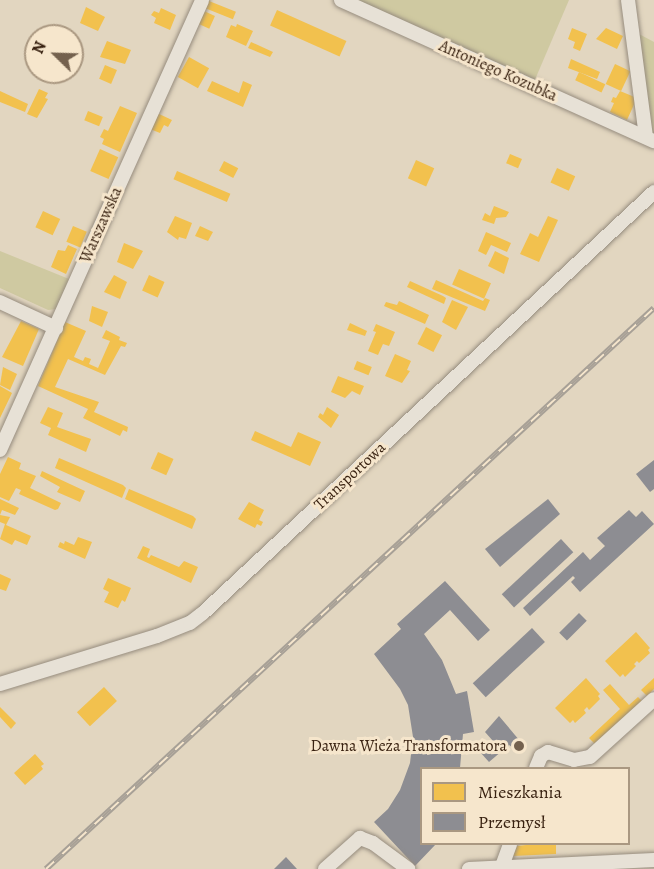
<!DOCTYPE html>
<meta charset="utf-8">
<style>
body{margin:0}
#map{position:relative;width:654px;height:869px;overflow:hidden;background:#e2d6c0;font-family:Alegreya,serif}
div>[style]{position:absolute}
.green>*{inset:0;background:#cfc9a1}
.homes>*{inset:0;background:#f2c14e;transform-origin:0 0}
.industry>*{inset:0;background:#8d8d92;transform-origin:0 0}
.roads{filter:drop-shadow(0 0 2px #968c7e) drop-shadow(0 0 2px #968c7e)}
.minor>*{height:14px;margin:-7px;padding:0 7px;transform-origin:7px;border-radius:7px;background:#e7e1d6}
.rail>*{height:6px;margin-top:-3px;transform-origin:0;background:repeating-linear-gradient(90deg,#f6e6cc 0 11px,#a7a096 0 22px);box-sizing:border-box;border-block:2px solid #a7a096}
.dots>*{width:16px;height:16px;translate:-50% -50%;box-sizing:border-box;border:3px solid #f6e6cc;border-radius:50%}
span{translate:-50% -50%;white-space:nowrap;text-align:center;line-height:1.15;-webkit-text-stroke:6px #f6e6cc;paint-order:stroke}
.street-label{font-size:16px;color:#392211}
.poi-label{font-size:16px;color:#392211}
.right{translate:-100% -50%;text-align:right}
.legend{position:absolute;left:420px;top:767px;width:210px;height:78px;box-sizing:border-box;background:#f6e6cc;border:2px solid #aa9881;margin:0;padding:8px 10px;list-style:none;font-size:18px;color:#392211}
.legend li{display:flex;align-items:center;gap:12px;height:30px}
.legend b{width:30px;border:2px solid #aa9881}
.north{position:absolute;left:24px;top:24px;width:60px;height:60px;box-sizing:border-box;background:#f6e6cc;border:2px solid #aa9881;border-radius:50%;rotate:293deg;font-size:16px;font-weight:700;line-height:24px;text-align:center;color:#392211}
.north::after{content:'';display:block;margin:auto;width:21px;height:27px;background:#74614e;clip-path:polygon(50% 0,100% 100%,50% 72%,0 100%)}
</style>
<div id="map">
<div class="green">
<div style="clip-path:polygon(357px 0,569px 0,534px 82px)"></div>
<div style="clip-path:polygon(639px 34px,654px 42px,654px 134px,652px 133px)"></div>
<div style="clip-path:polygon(0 251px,69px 279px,56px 309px,48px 310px,0 288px)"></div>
</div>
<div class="homes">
<div style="left:209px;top:1px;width:29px;height:8px;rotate:22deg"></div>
<div style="clip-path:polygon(86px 7px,105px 17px,98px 31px,80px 23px)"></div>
<div style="clip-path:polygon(161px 8px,176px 15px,170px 30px,154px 23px,156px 18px,151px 15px,154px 11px,159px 13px)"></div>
<div style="left:277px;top:10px;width:76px;height:17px;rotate:24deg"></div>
<div style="left:204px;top:11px;width:12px;height:14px;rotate:24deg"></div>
<div style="clip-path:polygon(237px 24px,253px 31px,246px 46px,226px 37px,231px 25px,236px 27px)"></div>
<div style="clip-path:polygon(572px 28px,587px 34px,580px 51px,573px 48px,575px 42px,568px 39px)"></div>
<div style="clip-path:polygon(606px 28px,623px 36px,617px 49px,596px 39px)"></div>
<div style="clip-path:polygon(107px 41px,131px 50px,125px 64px,100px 57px)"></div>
<div style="clip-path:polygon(251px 42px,273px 52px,270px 57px,248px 48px)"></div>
<div style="left:189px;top:57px;width:23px;height:23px;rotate:29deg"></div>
<div style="clip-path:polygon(571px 59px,600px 72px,597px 79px,568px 68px)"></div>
<div style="left:615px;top:64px;width:17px;height:22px;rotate:25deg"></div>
<div style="left:105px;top:65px;width:13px;height:15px;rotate:23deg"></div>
<div style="left:579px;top:72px;width:29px;height:9px;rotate:25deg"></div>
<div style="clip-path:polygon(212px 81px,239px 93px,243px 81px,252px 85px,243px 107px,207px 91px)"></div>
<div style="clip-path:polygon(39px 89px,48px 93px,45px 98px,48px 99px,37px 118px,27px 114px)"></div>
<div style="clip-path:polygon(0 91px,28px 104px,25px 112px,0 102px)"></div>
<div style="clip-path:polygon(620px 91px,637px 98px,627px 120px,610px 112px,614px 103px,611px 102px,613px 97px,616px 98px)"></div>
<div style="clip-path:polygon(120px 106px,137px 113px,120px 152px,102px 144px,104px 139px,100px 137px,104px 129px,108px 131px)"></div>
<div style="left:88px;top:111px;width:16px;height:10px;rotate:22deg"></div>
<div style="clip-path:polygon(157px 113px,172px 120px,168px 127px,164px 125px,160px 133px,150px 129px)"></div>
<div style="left:100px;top:149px;width:20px;height:24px;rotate:24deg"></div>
<div style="left:510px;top:154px;width:13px;height:10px;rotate:23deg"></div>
<div style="left:416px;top:160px;width:20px;height:20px;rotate:24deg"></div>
<div style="left:224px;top:161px;width:16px;height:11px;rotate:27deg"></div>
<div style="left:557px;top:168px;width:20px;height:16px;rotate:24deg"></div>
<div style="left:177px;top:171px;width:58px;height:9px;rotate:23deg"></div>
<div style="clip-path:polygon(494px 206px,509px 212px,506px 217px,496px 218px,494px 224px,482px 220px,485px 213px,490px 216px)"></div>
<div style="left:43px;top:211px;width:19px;height:18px;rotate:25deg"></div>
<div style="clip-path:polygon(175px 216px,192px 223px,186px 239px,179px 237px,178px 240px,167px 232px)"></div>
<div style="clip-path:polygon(548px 216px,558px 220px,539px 262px,520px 254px,530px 233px,538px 237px)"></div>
<div style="left:73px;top:226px;width:15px;height:17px;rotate:23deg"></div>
<div style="clip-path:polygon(200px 226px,213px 232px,208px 241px,195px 236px)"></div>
<div style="clip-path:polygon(486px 232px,511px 243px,507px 252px,491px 245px,486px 255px,478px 251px)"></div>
<div style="clip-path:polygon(124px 243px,143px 251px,133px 269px,117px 262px)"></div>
<div style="clip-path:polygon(68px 245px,77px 249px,66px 274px,51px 267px,58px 250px,65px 251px)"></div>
<div style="clip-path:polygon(495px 251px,509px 258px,504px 274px,488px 266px)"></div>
<div style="left:459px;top:269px;width:35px;height:17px;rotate:24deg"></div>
<div style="clip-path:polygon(114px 275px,127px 282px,120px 299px,104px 292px)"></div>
<div style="left:149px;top:275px;width:17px;height:17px;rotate:24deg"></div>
<div style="clip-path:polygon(436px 280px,483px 301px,485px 298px,490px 300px,485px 311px,432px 289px)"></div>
<div style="clip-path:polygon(410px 281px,443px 296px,446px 298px,444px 304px,407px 287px)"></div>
<div style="clip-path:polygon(452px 300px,468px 307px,456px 330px,442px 322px)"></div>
<div style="clip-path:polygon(399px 301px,429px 315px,425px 324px,384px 306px,386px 302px,397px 305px)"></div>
<div style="clip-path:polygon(92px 306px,108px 312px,102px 327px,89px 321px)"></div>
<div style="clip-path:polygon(21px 321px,39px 329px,23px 366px,2px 357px)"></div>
<div style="clip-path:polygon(65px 322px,86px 331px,74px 357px,83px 361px,85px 357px,91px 359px,89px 364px,98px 368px,110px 341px,102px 338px,106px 330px,120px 337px,119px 340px,127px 343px,125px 347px,121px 346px,105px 375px,68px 359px,55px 387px,99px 402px,94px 412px,128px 427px,127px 432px,123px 430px,120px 436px,83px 418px,88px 409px,38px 386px)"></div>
<div style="clip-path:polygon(350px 323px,367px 331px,365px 336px,347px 330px)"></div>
<div style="clip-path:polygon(376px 324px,395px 332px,389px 346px,383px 344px,378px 355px,368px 351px,376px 332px,373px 331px)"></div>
<div style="left:426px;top:327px;width:18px;height:19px;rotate:27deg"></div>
<div style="clip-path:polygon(395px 354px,411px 361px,407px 370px,410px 371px,402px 383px,385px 376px)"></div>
<div style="left:357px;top:361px;width:16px;height:9px;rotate:22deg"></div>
<div style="clip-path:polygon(3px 367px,17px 374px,10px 390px,0 385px)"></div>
<div style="clip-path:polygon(338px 376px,364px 386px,360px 395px,352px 391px,345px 398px,331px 392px)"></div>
<div style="clip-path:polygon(0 386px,12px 393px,0 418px)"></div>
<div style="clip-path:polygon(48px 407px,63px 413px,57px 427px,91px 439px,86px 452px,48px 435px,51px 428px,40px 423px)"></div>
<div style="clip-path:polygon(327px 407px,339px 415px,331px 428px,318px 417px,320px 413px,323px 415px)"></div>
<div style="clip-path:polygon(255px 431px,291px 447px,298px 432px,321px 442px,310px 466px,251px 440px)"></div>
<div style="left:158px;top:452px;width:17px;height:18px;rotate:24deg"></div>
<div style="clip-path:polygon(8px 457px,21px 463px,19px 469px,36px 476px,30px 488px,61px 503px,58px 509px,55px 510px,19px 494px,21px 490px,16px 488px,9px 501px,0 497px,0 474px)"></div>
<div style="clip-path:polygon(59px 458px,123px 485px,126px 488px,122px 498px,55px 468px)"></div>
<div style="clip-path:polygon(42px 471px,85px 491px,80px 502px,57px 492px,60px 487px,40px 476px)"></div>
<div style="clip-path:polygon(129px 489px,193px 516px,196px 519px,192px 529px,125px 499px)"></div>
<div style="clip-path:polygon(0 499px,19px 508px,15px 515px,2px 510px,0 515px)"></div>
<div style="clip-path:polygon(249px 502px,264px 510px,259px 520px,263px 522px,261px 526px,257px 524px,255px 528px,238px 519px)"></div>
<div style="clip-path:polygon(0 515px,10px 517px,6px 525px,31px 536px,27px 545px,15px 540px,12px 545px,0 539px,5px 524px,0 522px)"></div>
<div style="clip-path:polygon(78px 537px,92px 542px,85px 559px,58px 547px,60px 542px,64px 544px,65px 541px,74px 545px)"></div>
<div style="clip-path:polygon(143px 546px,150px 549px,147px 557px,149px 558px,151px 555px,179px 567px,184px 561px,198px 567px,191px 583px,137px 558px)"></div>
<div style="clip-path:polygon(0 574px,11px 579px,6px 591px,0 589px)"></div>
<div style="clip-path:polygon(108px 578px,131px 588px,125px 602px,122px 600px,118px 608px,104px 602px,109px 592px,103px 589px)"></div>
<div style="clip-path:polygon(636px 632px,650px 648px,648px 650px,650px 653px,639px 663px,637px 661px,634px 664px,636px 666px,625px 677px,623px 674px,620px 677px,605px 661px)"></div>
<div style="clip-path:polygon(586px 678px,600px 694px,598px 696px,600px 699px,589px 710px,587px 707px,584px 710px,586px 713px,575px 723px,573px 720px,570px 723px,555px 708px)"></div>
<div style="clip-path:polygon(654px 678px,654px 689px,647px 696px,641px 690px)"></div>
<div style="clip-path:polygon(610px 684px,629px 705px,638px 697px,642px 701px,595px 744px,589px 738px,620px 709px,603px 690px)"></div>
<div style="left:104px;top:687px;width:19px;height:37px;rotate:47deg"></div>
<div style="clip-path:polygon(0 707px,16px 723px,11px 729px,0 717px)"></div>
<div style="clip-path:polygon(35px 754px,44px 764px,41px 766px,43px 769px,25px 785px,14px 773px)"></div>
<div style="clip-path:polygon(535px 844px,556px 844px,556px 854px,513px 856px,517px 846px)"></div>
</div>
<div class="industry">
<div style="clip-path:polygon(654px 460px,654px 489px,650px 492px,636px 474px)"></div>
<div style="clip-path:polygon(548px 499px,560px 514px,500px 567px,485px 549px)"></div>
<div style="clip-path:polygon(629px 510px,636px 517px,642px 511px,654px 524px,580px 592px,571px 582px,575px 578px,573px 576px,530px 616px,523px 608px,583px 552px,590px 560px,605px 546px,597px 538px)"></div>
<div style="left:561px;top:539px;width:18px;height:81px;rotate:47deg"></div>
<div style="clip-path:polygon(445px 581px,490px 630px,478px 641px,450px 610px,424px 634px,442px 660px,456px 694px,467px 691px,474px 732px,463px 734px,460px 768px,422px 768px,422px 844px,436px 844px,415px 866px,374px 822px,388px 809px,400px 790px,410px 763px,413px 737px,408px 705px,400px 689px,374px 654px,401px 629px,397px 624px)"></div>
<div style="left:579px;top:613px;width:11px;height:28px;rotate:45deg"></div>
<div style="left:532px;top:628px;width:19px;height:81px;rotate:47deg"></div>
<div style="clip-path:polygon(499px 716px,525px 747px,519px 752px,509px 745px,489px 762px,480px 752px,493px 741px,485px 732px)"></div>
<div style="clip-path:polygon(286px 857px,297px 869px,274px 869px)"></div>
</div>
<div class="roads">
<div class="minor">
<div style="left:341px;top:0;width:343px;rotate:24.3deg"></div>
<div style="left:628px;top:0;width:138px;rotate:82.5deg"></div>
<div style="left:0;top:302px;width:62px;rotate:24.9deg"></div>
<div style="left:0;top:450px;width:493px;rotate:-65.8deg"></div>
<div style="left:0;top:684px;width:164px;rotate:-17deg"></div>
<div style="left:157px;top:636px;width:35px;rotate:-22deg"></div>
<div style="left:190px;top:623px;width:16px;rotate:-38deg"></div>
<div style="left:203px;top:613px;width:617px;rotate:-43.03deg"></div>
<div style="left:536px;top:768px;width:13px;rotate:-67deg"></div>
<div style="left:541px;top:756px;width:8px;rotate:-30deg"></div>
<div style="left:548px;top:752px;width:27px;rotate:17deg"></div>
<div style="left:574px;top:760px;width:16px;rotate:-11deg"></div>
<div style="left:590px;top:757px;width:86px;rotate:-42.2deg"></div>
<div style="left:325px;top:869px;width:47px;rotate:-41.5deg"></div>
<div style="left:360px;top:838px;width:14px;rotate:21deg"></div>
<div style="left:373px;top:843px;width:44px;rotate:36.6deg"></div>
<div style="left:469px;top:869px;width:185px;rotate:-2.8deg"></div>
<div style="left:501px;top:869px;width:27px;rotate:-70deg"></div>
</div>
</div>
<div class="rail">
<div style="left:46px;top:869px;width:827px;rotate:-42.7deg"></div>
</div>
<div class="dots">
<div style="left:519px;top:746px;background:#74614e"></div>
</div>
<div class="street-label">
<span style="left:498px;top:71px;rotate:24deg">Antoniego Kozubka</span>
<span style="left:101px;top:225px;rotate:-66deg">Warszawska</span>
<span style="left:350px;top:476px;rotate:-43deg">Transportowa</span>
</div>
<div class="poi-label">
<span class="right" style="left:507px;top:746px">Dawna Wieża Transformatora</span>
</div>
<ul class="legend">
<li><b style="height:16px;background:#f2c14e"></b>Mieszkania</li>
<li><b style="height:16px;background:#8d8d92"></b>Przemysł</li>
</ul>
<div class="north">N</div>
</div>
